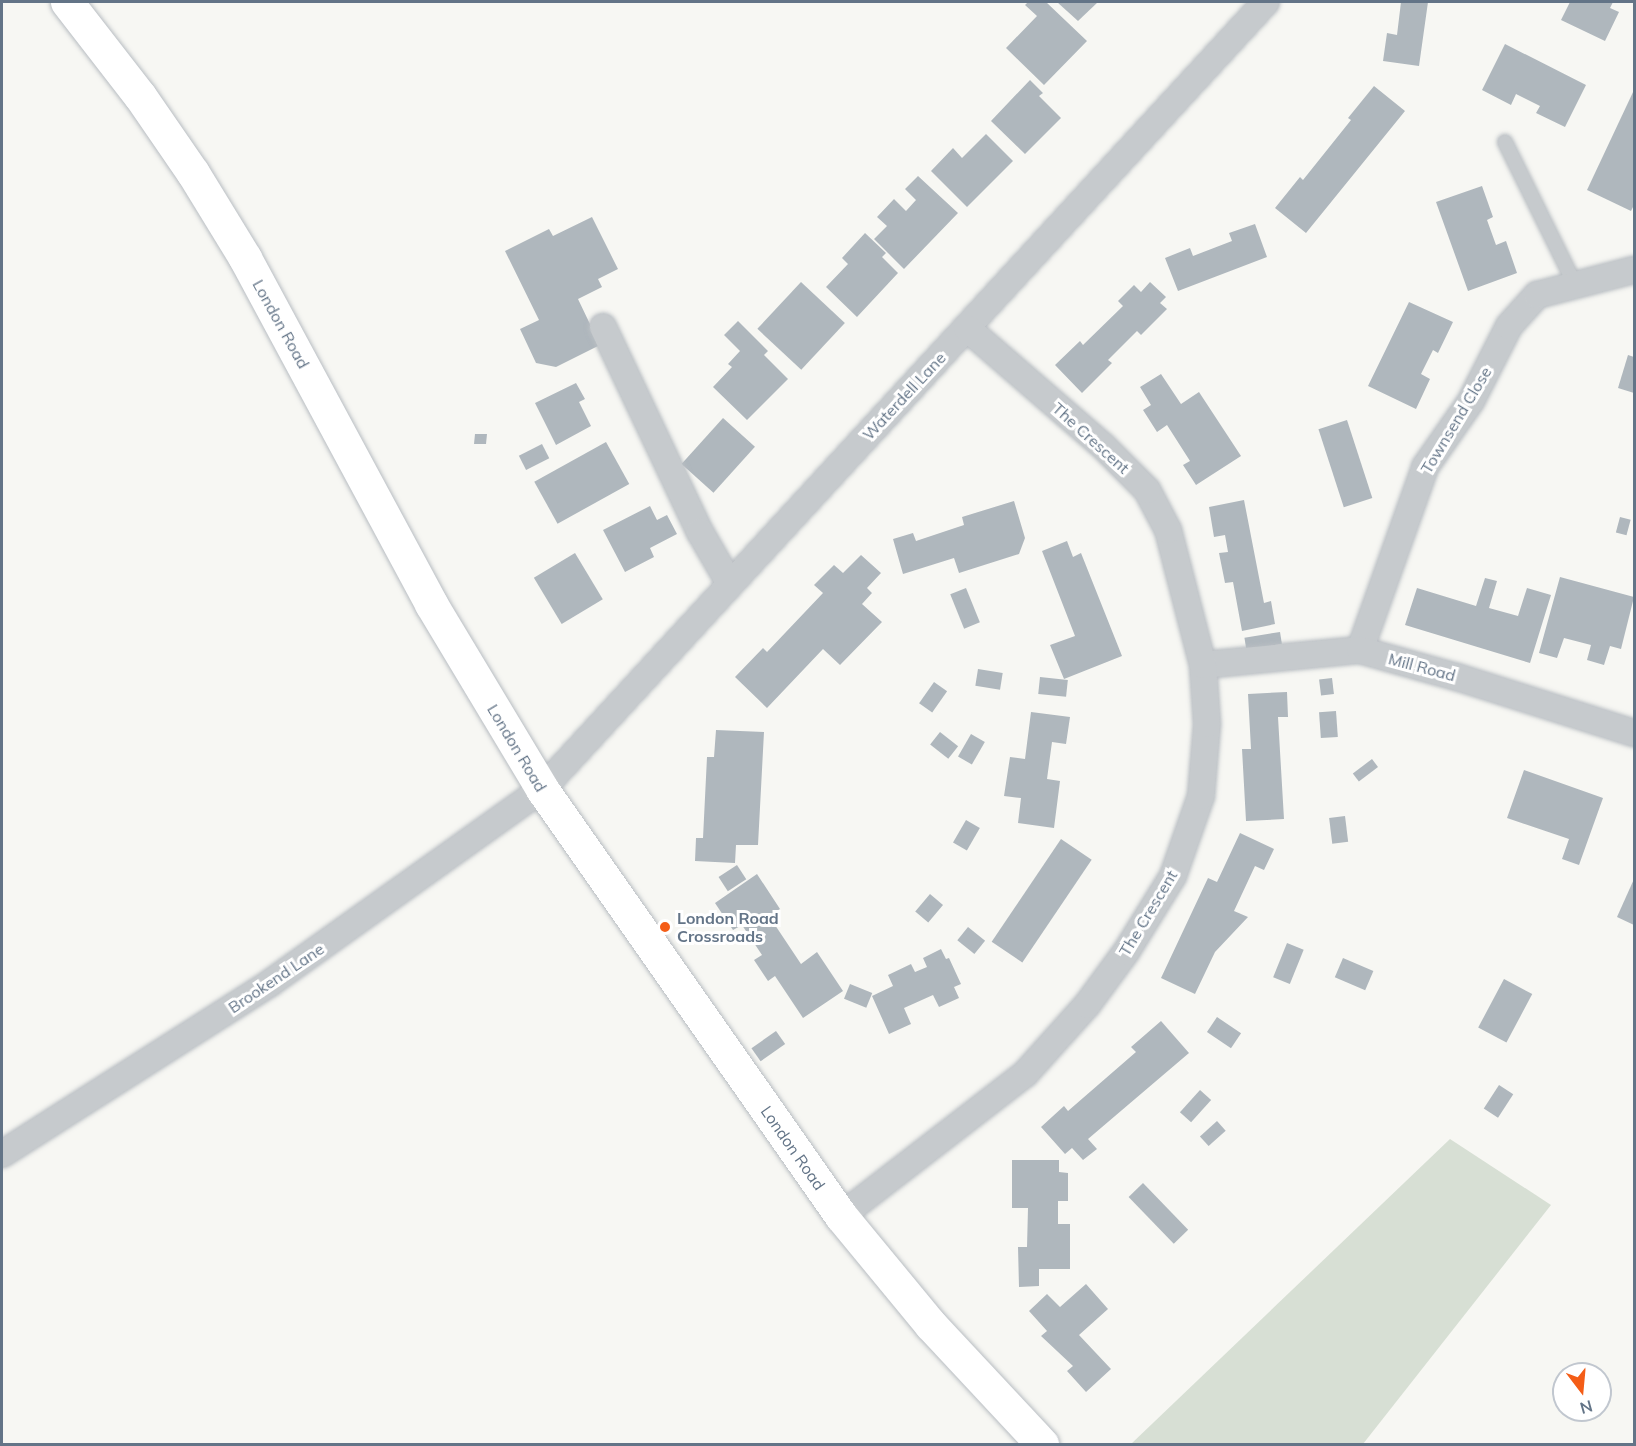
<!DOCTYPE html>
<style>
body{margin:0}
#map{position:relative;width:1636px;height:1446px;overflow:hidden;background:#f7f7f3;font-family:Mulish,sans-serif}
div>[style]{position:absolute}
.green>*{inset:0;background:#d7dfd4}
.building>*{inset:0;background:#afb7bd;transform-origin:0 0}
.roads{filter:drop-shadow(0 0 2px #b8bdc2) drop-shadow(0 0 2px #b8bdc2)}
.lane>*{height:14px;margin:-7px;padding:0 7px;transform-origin:7px;border-radius:7px;background:#c6cacd}
.street>*{height:26px;margin:-13px;padding:0 13px;transform-origin:13px;border-radius:13px;background:#c6cacd}
.secondary>*{height:33px;margin:-16.5px;padding:0 16.5px;transform-origin:16.5px;border-radius:16.5px;background:#fff}
.dots>*{width:16px;height:16px;translate:-50% -50%;box-sizing:border-box;border:3px solid #fff;border-radius:50%}
span{translate:-50% -50%;white-space:nowrap;text-align:center;line-height:1.15;-webkit-text-stroke:6px #fff;paint-order:stroke}
.street-label{font-size:16px;color:#637487}
.poi-label{font-size:16px;color:#637487;font-weight:700}
.left{translate:0 -50%;text-align:left}
.frame{position:absolute;inset:0;border:3px solid #637487;pointer-events:none}
.north{position:absolute;left:1552px;top:1362px;width:60px;height:60px;box-sizing:border-box;background:#fff;border:2px solid #c1c7cf;border-radius:50%;rotate:164deg;font-size:16px;font-weight:700;line-height:24px;text-align:center;color:#637487}
.north::after{content:'';display:block;margin:auto;width:21px;height:27px;background:#f45d17;clip-path:polygon(50% 0,100% 100%,50% 72%,0 100%)}
</style>
<div id="map">
<div class="green">
<div style="clip-path:polygon(1450px 1139px,1551px 1205px,1363px 1444px,1131px 1444px)"></div>
</div>
<div class="building">
<div style="clip-path:polygon(1028px 2px,1046px 2px,1087px 41px,1044px 85px,1006px 48px,1037px 16px,1025px 5px)"></div>
<div style="clip-path:polygon(1057px 2px,1098px 2px,1078px 21px)"></div>
<div style="clip-path:polygon(1401px 2px,1428px 2px,1419px 66px,1383px 61px,1387px 33px,1397px 35px)"></div>
<div style="clip-path:polygon(1570px 2px,1613px 2px,1610px 8px,1619px 12px,1605px 41px,1561px 20px)"></div>
<div style="clip-path:polygon(1505px 44px,1586px 85px,1565px 127px,1536px 113px,1540px 106px,1516px 94px,1511px 105px,1482px 90px)"></div>
<div style="clip-path:polygon(1030px 80px,1043px 93px,1039px 96px,1061px 118px,1025px 154px,991px 121px)"></div>
<div style="clip-path:polygon(1374px 86px,1405px 111px,1306px 233px,1275px 208px,1300px 177px,1303px 180px,1351px 120px,1348px 118px)"></div>
<div style="clip-path:polygon(1634px 90px,1634px 205px,1631px 211px,1587px 190px)"></div>
<div style="clip-path:polygon(986px 134px,1013px 161px,967px 207px,931px 171px,953px 148px,962px 158px)"></div>
<div style="clip-path:polygon(918px 176px,958px 213px,904px 269px,874px 239px,887px 226px,877px 217px,894px 199px,906px 211px,916px 200px,905px 189px)"></div>
<div style="clip-path:polygon(1482px 186px,1493px 217px,1487px 220px,1496px 245px,1506px 241px,1517px 273px,1468px 291px,1436px 202px)"></div>
<div style="clip-path:polygon(592px 217px,618px 269px,598px 279px,602px 287px,578px 299px,600px 345px,556px 367px,536px 363px,520px 329px,539px 320px,505px 251px,549px 229px,553px 236px)"></div>
<div style="clip-path:polygon(1255px 224px,1267px 257px,1178px 291px,1165px 258px,1190px 248px,1193px 256px,1232px 241px,1229px 233px)"></div>
<div style="clip-path:polygon(865px 233px,886px 253px,882px 257px,898px 273px,857px 317px,826px 287px,848px 264px,842px 258px)"></div>
<div style="left:801px;top:282px;width:60px;height:64px;rotate:43deg"></div>
<div style="clip-path:polygon(1150px 282px,1166px 297px,1160px 303px,1167px 309px,1141px 335px,1137px 331px,1108px 360px,1112px 363px,1082px 393px,1055px 365px,1080px 341px,1083px 345px,1123px 306px,1118px 301px,1134px 285px,1141px 292px)"></div>
<div style="clip-path:polygon(1409px 302px,1453px 322px,1438px 353px,1433px 350px,1421px 374px,1430px 379px,1416px 409px,1368px 386px)"></div>
<div style="clip-path:polygon(738px 321px,768px 351px,764px 355px,788px 379px,747px 420px,713px 387px,732px 367px,728px 364px,740px 351px,724px 335px)"></div>
<div style="clip-path:polygon(1628px 355px,1634px 357px,1634px 393px,1618px 388px)"></div>
<div style="clip-path:polygon(1161px 374px,1181px 404px,1199px 392px,1241px 456px,1196px 485px,1183px 465px,1190px 461px,1167px 425px,1157px 432px,1143px 410px,1151px 405px,1140px 387px)"></div>
<div style="clip-path:polygon(576px 383px,585px 399px,579px 402px,591px 426px,556px 445px,535px 403px)"></div>
<div style="left:723px;top:418px;width:43px;height:62px;rotate:42deg"></div>
<div style="left:1347px;top:420px;width:82px;height:30px;rotate:72deg"></div>
<div style="clip-path:polygon(475px 434px,487px 434px,486px 444px,474px 444px)"></div>
<div style="left:606px;top:442px;width:48px;height:82px;rotate:61deg"></div>
<div style="left:542px;top:444px;width:16px;height:26px;rotate:63deg"></div>
<div style="clip-path:polygon(1244px 500px,1264px 603px,1271px 601px,1275px 624px,1242px 631px,1233px 582px,1225px 583px,1219px 553px,1228px 552px,1225px 535px,1214px 537px,1209px 507px)"></div>
<div style="clip-path:polygon(1014px 501px,1025px 538px,1019px 554px,959px 573px,954px 558px,903px 574px,893px 539px,913px 533px,916px 541px,964px 525px,962px 517px)"></div>
<div style="clip-path:polygon(650px 506px,657px 520px,667px 515px,677px 534px,650px 548px,654px 557px,625px 572px,603px 530px)"></div>
<div style="left:1620px;top:517px;width:11px;height:16px;rotate:15deg"></div>
<div style="clip-path:polygon(1067px 541px,1073px 557px,1081px 553px,1122px 656px,1064px 679px,1050px 645px,1075px 636px,1042px 551px)"></div>
<div style="left:575px;top:553px;width:54px;height:48px;rotate:59deg"></div>
<div style="clip-path:polygon(861px 555px,881px 573px,867px 588px,872px 593px,862px 604px,882px 622px,840px 665px,823px 649px,767px 708px,735px 677px,763px 648px,767px 652px,823px 593px,814px 585px,834px 565px,843px 573px)"></div>
<div style="clip-path:polygon(1560px 577px,1634px 597px,1621px 649px,1610px 646px,1604px 665px,1587px 660px,1591px 645px,1564px 638px,1557px 658px,1539px 653px)"></div>
<div style="clip-path:polygon(1485px 578px,1497px 581px,1489px 608px,1518px 616px,1527px 588px,1551px 595px,1530px 663px,1405px 625px,1417px 588px,1476px 606px)"></div>
<div style="left:966px;top:588px;width:37px;height:17px;rotate:68deg"></div>
<div style="left:1280px;top:632px;width:12px;height:36px;rotate:81deg"></div>
<div style="left:978px;top:669px;width:25px;height:17px;rotate:9deg"></div>
<div style="left:1040px;top:677px;width:28px;height:17px;rotate:6deg"></div>
<div style="left:1332px;top:678px;width:16px;height:13px;rotate:83deg"></div>
<div style="left:934px;top:682px;width:16px;height:26px;rotate:35deg"></div>
<div style="clip-path:polygon(1287px 692px,1288px 717px,1278px 717px,1284px 819px,1246px 821px,1242px 749px,1251px 749px,1248px 694px)"></div>
<div style="left:1336px;top:711px;width:26px;height:17px;rotate:86deg"></div>
<div style="clip-path:polygon(1031px 712px,1070px 717px,1066px 744px,1052px 742px,1047px 779px,1060px 781px,1054px 828px,1018px 823px,1021px 798px,1004px 796px,1010px 757px,1025px 759px)"></div>
<div style="clip-path:polygon(716px 730px,764px 732px,758px 845px,736px 845px,735px 863px,695px 861px,696px 838px,703px 838px,707px 757px,714px 757px)"></div>
<div style="left:940px;top:732px;width:23px;height:16px;rotate:38deg"></div>
<div style="left:971px;top:734px;width:16px;height:26px;rotate:30deg"></div>
<div style="left:1372px;top:759px;width:10px;height:24px;rotate:53deg"></div>
<div style="clip-path:polygon(1524px 770px,1603px 798px,1579px 865px,1562px 859px,1569px 839px,1507px 818px)"></div>
<div style="left:1345px;top:816px;width:26px;height:16px;rotate:83deg"></div>
<div style="left:966px;top:820px;width:16px;height:26px;rotate:30deg"></div>
<div style="clip-path:polygon(1240px 833px,1274px 849px,1264px 870px,1255px 866px,1234px 911px,1248px 917px,1215px 952px,1195px 994px,1161px 978px,1208px 878px,1217px 882px)"></div>
<div style="left:1061px;top:839px;width:37px;height:124px;rotate:34deg"></div>
<div style="left:737px;top:865px;width:17px;height:22px;rotate:57deg"></div>
<div style="clip-path:polygon(757px 874px,780px 909px,769px 916px,801px 964px,817px 952px,843px 991px,803px 1018px,775px 976px,768px 981px,754px 960px,762px 955px,742px 925px,733px 930px,715px 903px)"></div>
<div style="clip-path:polygon(1634px 879px,1634px 925px,1617px 917px)"></div>
<div style="left:930px;top:894px;width:17px;height:23px;rotate:40deg"></div>
<div style="left:968px;top:927px;width:22px;height:17px;rotate:39deg"></div>
<div style="left:1287px;top:943px;width:18px;height:37px;rotate:22deg"></div>
<div style="clip-path:polygon(941px 949px,946px 959px,949px 958px,961px 984px,954px 987px,959px 998px,939px 1007px,933px 995px,904px 1008px,911px 1024px,889px 1034px,872px 996px,893px 986px,888px 975px,911px 964px,915px 972px,927px 967px,923px 958px)"></div>
<div style="left:1343px;top:958px;width:33px;height:21px;rotate:23deg"></div>
<div style="left:1504px;top:979px;width:32px;height:55px;rotate:28deg"></div>
<div style="left:850px;top:984px;width:24px;height:16px;rotate:22deg"></div>
<div style="left:1217px;top:1017px;width:29px;height:18px;rotate:34deg"></div>
<div style="clip-path:polygon(1161px 1021px,1189px 1053px,1088px 1139px,1097px 1149px,1083px 1160px,1072px 1148px,1065px 1154px,1041px 1127px,1064px 1106px,1068px 1111px,1136px 1052px,1131px 1047px)"></div>
<div style="left:776px;top:1031px;width:16px;height:30px;rotate:55deg"></div>
<div style="left:1499px;top:1085px;width:17px;height:28px;rotate:33deg"></div>
<div style="left:1200px;top:1090px;width:15px;height:30px;rotate:42deg"></div>
<div style="left:1217px;top:1121px;width:13px;height:23px;rotate:48deg"></div>
<div style="clip-path:polygon(1012px 1160px,1059px 1160px,1059px 1172px,1068px 1173px,1068px 1201px,1058px 1201px,1058px 1224px,1070px 1224px,1070px 1269px,1039px 1269px,1039px 1286px,1019px 1287px,1018px 1247px,1027px 1247px,1028px 1208px,1012px 1208px)"></div>
<div style="left:1143px;top:1183px;width:65px;height:20px;rotate:46deg"></div>
<div style="clip-path:polygon(1086px 1284px,1108px 1309px,1079px 1335px,1111px 1369px,1086px 1392px,1067px 1371px,1073px 1366px,1041px 1336px,1047px 1331px,1029px 1311px,1047px 1294px,1060px 1307px)"></div>
</div>
<div class="roads">
<div class="lane">
<div style="left:1505px;top:142px;width:158px;rotate:63.8deg"></div>
</div>
<div class="street">
<div style="left:603px;top:327px;width:227px;rotate:64.7deg"></div>
<div style="left:700px;top:532px;width:60px;rotate:60deg"></div>
<div style="left:1360px;top:650px;width:194px;rotate:-70.4deg"></div>
<div style="left:1425px;top:467px;width:80px;rotate:-55.1deg"></div>
<div style="left:1471px;top:401px;width:84px;rotate:-63.1deg"></div>
<div style="left:1509px;top:326px;width:42px;rotate:-47.9deg"></div>
<div style="left:1537px;top:295px;width:100px;rotate:-14.5deg"></div>
<div style="left:1203px;top:665px;width:158px;rotate:-5.5deg"></div>
<div style="left:1360px;top:650px;width:101px;rotate:15.6deg"></div>
<div style="left:1457px;top:677px;width:186px;rotate:17.6deg"></div>
<div style="left:2px;top:1154px;width:318px;rotate:-32.5deg"></div>
<div style="left:270px;top:983px;width:334px;rotate:-35.5deg"></div>
<div style="left:542px;top:789px;width:1069px;rotate:-47.39deg"></div>
<div style="left:841px;top:1216px;width:232px;rotate:-37.7deg"></div>
<div style="left:1025px;top:1074px;width:93px;rotate:-48.1deg"></div>
<div style="left:1087px;top:1005px;width:66px;rotate:-53.7deg"></div>
<div style="left:1126px;top:952px;width:89px;rotate:-58.3deg"></div>
<div style="left:1173px;top:876px;width:85px;rotate:-70.7deg"></div>
<div style="left:1201px;top:796px;width:72px;rotate:-85.2deg"></div>
<div style="left:1207px;top:724px;width:59px;rotate:-93.9deg"></div>
<div style="left:1203px;top:665px;width:139px;rotate:-104.5deg"></div>
<div style="left:1168px;top:530px;width:45px;rotate:-117.7deg"></div>
<div style="left:1147px;top:490px;width:62px;rotate:-135deg"></div>
<div style="left:1103px;top:446px;width:180px;rotate:-139.1deg"></div>
</div>
<div class="secondary">
<div style="left:67px;top:2px;width:119px;rotate:52.2deg"></div>
<div style="left:140px;top:96px;width:93px;rotate:55.5deg"></div>
<div style="left:193px;top:173px;width:100px;rotate:58.5deg"></div>
<div style="left:245px;top:258px;width:393px;rotate:61.7deg"></div>
<div style="left:431px;top:604px;width:216px;rotate:59deg"></div>
<div style="left:542px;top:789px;width:521px;rotate:55deg"></div>
<div style="left:841px;top:1216px;width:141px;rotate:50.5deg"></div>
<div style="left:931px;top:1325px;width:163px;rotate:47deg"></div>
</div>
</div>
<div class="dots">
<div style="left:665px;top:927px;background:#f45d17"></div>
</div>
<div class="street-label">
<span style="left:281px;top:324px;rotate:61deg">London Road</span>
<span style="left:904px;top:396px;rotate:-47deg">Waterdell Lane</span>
<span style="left:1456px;top:420px;rotate:-59deg">Townsend Close</span>
<span style="left:1091px;top:438px;rotate:42deg">The Crescent</span>
<span style="left:1422px;top:667px;rotate:15deg">Mill Road</span>
<span style="left:517px;top:748px;rotate:59deg">London Road</span>
<span style="left:1148px;top:913px;rotate:-59deg">The Crescent</span>
<span style="left:276px;top:978px;rotate:-34deg">Brookend Lane</span>
<span style="left:793px;top:1148px;rotate:55deg">London Road</span>
</div>
<div class="poi-label">
<span class="left" style="left:677px;top:927px">London Road<br>Crossroads</span>
</div>
<div class="frame"></div>
<div class="north">N</div>
</div>
